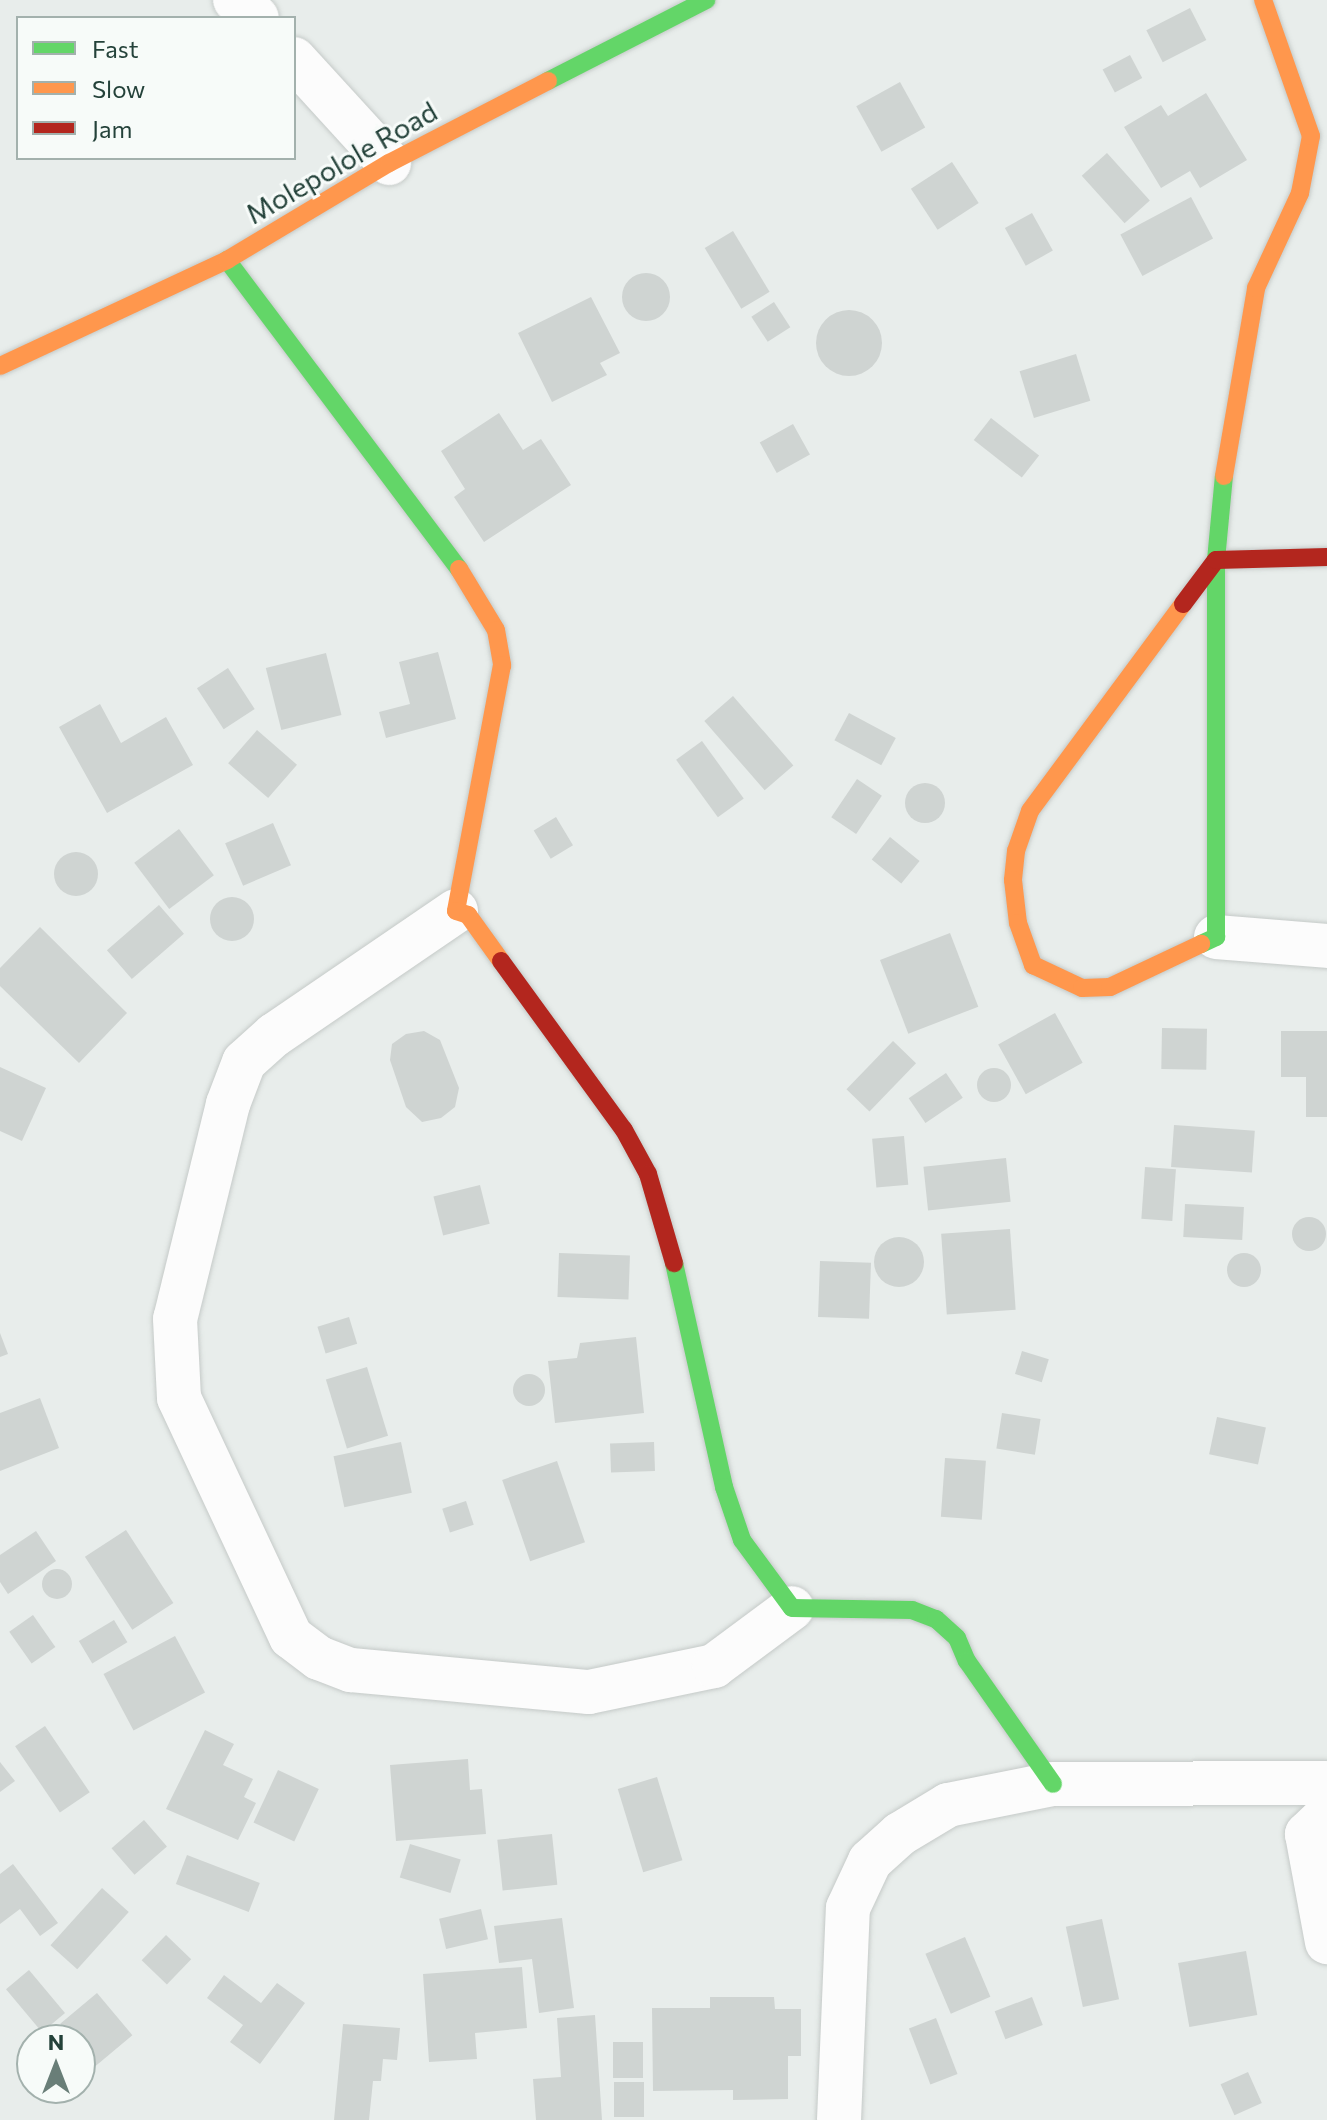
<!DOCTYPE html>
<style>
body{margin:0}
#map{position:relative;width:1327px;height:2120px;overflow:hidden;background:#e8edeb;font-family:Commissioner,sans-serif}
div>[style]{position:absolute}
.building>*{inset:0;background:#cfd4d2;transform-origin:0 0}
.round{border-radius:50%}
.roads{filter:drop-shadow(0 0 2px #c5cac8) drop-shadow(0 0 2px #c5cac8)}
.street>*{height:44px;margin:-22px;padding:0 22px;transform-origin:22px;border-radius:22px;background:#fcfcfc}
.fast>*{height:18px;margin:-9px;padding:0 9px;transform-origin:9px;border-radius:9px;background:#63d668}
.slow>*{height:18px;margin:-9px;padding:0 9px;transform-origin:9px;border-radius:9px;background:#ff974d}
.jam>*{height:18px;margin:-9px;padding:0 9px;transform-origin:9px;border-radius:9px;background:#b3261e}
span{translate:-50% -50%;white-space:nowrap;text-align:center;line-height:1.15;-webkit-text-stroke:6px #f7fbf9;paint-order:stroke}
.street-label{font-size:28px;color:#24423a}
.legend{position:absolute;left:16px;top:16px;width:280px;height:144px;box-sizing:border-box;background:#f7fbf9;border:2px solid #a3b1ad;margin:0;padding:10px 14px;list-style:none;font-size:24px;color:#24423a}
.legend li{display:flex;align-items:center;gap:16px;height:40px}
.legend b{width:40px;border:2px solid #a3b1ad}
.north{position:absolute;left:16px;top:2024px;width:80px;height:80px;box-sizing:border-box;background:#f7fbf9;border:2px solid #a3b1ad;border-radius:50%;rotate:0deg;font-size:22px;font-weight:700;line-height:32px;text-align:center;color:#24423a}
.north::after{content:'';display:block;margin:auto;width:28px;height:36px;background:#697e78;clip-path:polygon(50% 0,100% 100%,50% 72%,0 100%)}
</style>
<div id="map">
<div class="building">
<div style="left:1190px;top:8px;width:36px;height:49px;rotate:63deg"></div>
<div style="left:1130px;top:55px;width:26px;height:31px;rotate:62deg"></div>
<div style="left:900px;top:82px;width:52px;height:50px;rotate:61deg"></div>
<div style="clip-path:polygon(1206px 93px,1247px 160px,1200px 188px,1190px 171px,1161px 188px,1124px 127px,1161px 105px,1168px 116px)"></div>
<div style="left:1107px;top:153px;width:64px;height:34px;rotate:48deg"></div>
<div style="left:952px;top:162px;width:49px;height:49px;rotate:57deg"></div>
<div style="left:1191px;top:197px;width:47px;height:80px;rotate:62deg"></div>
<div style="left:1032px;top:213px;width:43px;height:31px;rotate:61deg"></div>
<div style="left:733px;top:231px;width:71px;height:33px;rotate:59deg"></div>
<div class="round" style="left:622px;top:273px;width:48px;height:48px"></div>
<div style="clip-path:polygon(591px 297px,620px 353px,600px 363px,607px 375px,552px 402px,518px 333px)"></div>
<div style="left:774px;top:302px;width:30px;height:27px;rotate:57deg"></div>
<div class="round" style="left:816px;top:310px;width:66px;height:66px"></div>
<div style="left:1076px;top:354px;width:49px;height:59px;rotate:73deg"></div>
<div style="clip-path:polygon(499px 413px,523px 450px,541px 439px,571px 485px,484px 542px,454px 497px,465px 489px,441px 451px)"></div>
<div style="left:991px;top:418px;width:61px;height:28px;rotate:38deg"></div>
<div style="left:793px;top:424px;width:35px;height:38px;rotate:61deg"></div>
<div style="clip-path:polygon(438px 652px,456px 719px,386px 738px,379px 712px,410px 704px,399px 662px)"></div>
<div style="left:326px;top:653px;width:64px;height:62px;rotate:76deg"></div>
<div style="left:228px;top:668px;width:49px;height:37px;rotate:57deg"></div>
<div style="left:733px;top:696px;width:92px;height:38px;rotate:49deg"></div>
<div style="clip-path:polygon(100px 704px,121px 743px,166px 717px,193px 765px,107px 813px,59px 727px)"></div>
<div style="left:849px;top:713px;width:53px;height:31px;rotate:28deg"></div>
<div style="left:257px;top:730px;width:53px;height:44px;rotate:41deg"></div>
<div style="left:702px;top:741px;width:71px;height:32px;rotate:54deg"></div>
<div style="left:857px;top:779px;width:30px;height:46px;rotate:34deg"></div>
<div class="round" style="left:905px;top:783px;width:40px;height:40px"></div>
<div style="left:556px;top:817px;width:33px;height:26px;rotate:59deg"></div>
<div style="left:273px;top:823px;width:46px;height:52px;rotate:67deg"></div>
<div style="left:179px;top:829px;width:58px;height:56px;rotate:53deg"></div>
<div style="left:890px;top:837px;width:38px;height:29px;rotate:39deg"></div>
<div class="round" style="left:54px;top:852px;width:44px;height:44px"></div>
<div class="round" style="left:210px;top:897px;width:44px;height:44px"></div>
<div style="left:159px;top:905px;width:38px;height:69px;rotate:49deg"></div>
<div style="clip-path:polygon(40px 927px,127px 1013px,79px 1063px,0 986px,0 968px)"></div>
<div style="left:950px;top:933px;width:79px;height:75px;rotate:69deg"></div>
<div style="left:1055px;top:1013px;width:57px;height:65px;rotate:61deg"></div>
<div style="left:1162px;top:1028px;width:45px;height:41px;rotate:1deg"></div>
<div style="clip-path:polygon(424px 1031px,440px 1040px,459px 1088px,455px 1107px,441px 1118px,422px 1122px,406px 1107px,390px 1060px,392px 1044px,406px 1034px)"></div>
<div style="clip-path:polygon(1281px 1031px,1327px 1031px,1327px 1117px,1306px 1117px,1306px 1077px,1281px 1077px)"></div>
<div style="left:893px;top:1041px;width:32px;height:67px;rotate:44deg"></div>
<div style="clip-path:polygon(0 1067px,46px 1088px,22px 1141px,0 1131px)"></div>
<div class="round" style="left:977px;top:1068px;width:34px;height:34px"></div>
<div style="left:946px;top:1073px;width:30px;height:45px;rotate:56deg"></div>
<div style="left:1174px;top:1125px;width:81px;height:42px;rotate:4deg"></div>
<div style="left:904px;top:1136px;width:49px;height:32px;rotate:85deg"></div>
<div style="left:1006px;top:1158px;width:44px;height:83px;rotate:84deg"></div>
<div style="left:1145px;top:1167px;width:31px;height:52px;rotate:4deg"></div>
<div style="left:480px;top:1185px;width:40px;height:48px;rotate:76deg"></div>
<div style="left:1185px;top:1204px;width:59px;height:33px;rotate:3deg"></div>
<div class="round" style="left:1292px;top:1217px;width:34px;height:34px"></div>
<div style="left:1010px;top:1229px;width:81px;height:69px;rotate:86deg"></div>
<div class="round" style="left:874px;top:1237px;width:50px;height:50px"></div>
<div class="round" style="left:1227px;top:1253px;width:34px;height:34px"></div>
<div style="left:559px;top:1253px;width:71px;height:44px;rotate:2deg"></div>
<div style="left:820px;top:1261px;width:51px;height:56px;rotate:2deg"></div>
<div style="left:349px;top:1317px;width:28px;height:33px;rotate:73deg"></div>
<div style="clip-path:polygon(0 1333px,8px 1354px,0 1357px)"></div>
<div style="clip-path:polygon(636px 1337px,644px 1413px,555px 1423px,548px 1361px,577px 1358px,580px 1343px)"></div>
<div style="left:1022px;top:1351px;width:28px;height:24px;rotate:17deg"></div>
<div style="left:367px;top:1367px;width:72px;height:43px;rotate:73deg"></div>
<div class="round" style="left:513px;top:1374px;width:32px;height:32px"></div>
<div style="clip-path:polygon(40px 1398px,59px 1448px,0 1471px,0 1413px)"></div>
<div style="left:1002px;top:1413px;width:39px;height:36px;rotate:9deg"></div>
<div style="left:1217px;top:1417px;width:50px;height:38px;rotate:12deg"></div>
<div style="left:401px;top:1442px;width:52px;height:69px;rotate:78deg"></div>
<div style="left:654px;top:1442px;width:29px;height:44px;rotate:88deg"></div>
<div style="left:945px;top:1458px;width:41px;height:59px;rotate:4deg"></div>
<div style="left:557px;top:1461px;width:86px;height:58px;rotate:71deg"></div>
<div style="left:466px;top:1501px;width:25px;height:25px;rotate:72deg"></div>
<div style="left:126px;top:1530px;width:87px;height:49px;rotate:57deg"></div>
<div style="clip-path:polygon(36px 1531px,56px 1561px,8px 1594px,0 1582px,0 1555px)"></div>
<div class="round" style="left:42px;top:1569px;width:30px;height:30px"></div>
<div style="left:33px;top:1615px;width:39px;height:29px;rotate:55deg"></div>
<div style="left:114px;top:1620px;width:26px;height:41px;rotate:59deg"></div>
<div style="left:175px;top:1636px;width:64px;height:81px;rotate:62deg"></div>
<div style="left:45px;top:1726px;width:80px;height:36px;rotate:56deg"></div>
<div style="clip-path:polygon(205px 1730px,234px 1744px,223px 1765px,253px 1779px,244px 1797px,256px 1803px,238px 1840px,166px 1809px)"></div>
<div style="clip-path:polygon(468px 1759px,470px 1790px,482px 1789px,486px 1834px,396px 1841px,390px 1765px)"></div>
<div style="clip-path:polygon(0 1762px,15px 1781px,0 1792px)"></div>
<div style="left:278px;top:1770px;width:45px;height:58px;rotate:25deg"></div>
<div style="left:657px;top:1777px;width:87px;height:41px;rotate:73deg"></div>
<div style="left:144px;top:1820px;width:35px;height:43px;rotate:49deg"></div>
<div style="left:552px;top:1834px;width:51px;height:55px;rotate:84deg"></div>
<div style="left:410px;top:1844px;width:53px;height:35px;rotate:17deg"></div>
<div style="left:187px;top:1855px;width:78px;height:31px;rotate:21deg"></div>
<div style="clip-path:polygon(13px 1864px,58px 1923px,40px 1936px,20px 1909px,0 1924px,0 1874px)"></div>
<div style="left:102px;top:1888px;width:36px;height:77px;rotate:42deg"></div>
<div style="left:481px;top:1909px;width:31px;height:43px;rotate:77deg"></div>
<div style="clip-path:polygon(562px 1918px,574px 2008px,539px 2013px,532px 1959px,499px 1963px,494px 1926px)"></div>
<div style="left:1102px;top:1919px;width:82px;height:37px;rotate:78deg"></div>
<div style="left:166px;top:1935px;width:35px;height:35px;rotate:44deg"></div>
<div style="left:965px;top:1937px;width:65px;height:43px;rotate:67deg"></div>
<div style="left:1246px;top:1951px;width:65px;height:69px;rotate:80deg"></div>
<div style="clip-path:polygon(522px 1967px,527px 2028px,475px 2033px,477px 2059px,429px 2062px,423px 1974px)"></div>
<div style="left:29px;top:1970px;width:56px;height:30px;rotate:50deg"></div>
<div style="clip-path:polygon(224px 1975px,261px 2003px,277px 1983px,305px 2003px,260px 2064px,230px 2042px,243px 2025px,207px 1998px)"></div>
<div style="left:97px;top:1993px;width:55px;height:48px;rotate:50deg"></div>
<div style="clip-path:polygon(710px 1997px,774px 1997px,775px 2009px,801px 2009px,801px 2056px,788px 2056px,788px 2099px,733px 2100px,733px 2090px,653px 2091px,652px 2008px,710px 2008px)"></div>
<div style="left:1032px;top:1997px;width:30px;height:40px;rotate:69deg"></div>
<div style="clip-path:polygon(595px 2015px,602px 2120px,536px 2120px,533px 2079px,561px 2077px,557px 2018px)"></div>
<div style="left:936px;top:2018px;width:60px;height:29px;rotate:69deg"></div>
<div style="clip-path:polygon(343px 2024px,400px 2028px,397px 2060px,383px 2059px,381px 2081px,373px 2081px,369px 2120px,334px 2120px)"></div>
<div style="left:613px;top:2042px;width:30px;height:36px"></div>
<div style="left:1248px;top:2072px;width:34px;height:30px;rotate:66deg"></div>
<div style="left:614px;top:2082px;width:30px;height:35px"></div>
</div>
<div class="roads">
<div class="street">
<div style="left:235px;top:0;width:28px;rotate:39deg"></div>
<div style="left:294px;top:59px;width:141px;rotate:47.6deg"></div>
<div style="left:456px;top:911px;width:220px;rotate:145.7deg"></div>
<div style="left:274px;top:1035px;width:40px;rotate:138deg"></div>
<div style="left:244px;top:1062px;width:45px;rotate:110.9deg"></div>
<div style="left:228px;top:1104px;width:221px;rotate:103.8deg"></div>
<div style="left:175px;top:1319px;width:79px;rotate:87.1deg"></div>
<div style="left:179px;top:1398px;width:264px;rotate:64.9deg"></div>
<div style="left:291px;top:1637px;width:35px;rotate:37deg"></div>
<div style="left:319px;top:1658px;width:34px;rotate:21deg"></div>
<div style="left:351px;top:1670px;width:239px;rotate:5.3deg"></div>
<div style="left:589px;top:1692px;width:128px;rotate:-11.7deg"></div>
<div style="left:714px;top:1666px;width:97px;rotate:-36.6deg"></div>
<div style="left:1216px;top:937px;width:111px;rotate:4.6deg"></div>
<div style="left:1327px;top:1815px;width:28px;rotate:136deg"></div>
<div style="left:1307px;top:1834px;width:110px;rotate:79.5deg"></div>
<div style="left:839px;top:2120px;width:212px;rotate:-87.6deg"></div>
<div style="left:848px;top:1908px;width:52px;rotate:-64.9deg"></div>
<div style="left:870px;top:1861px;width:40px;rotate:-42deg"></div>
<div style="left:900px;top:1834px;width:56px;rotate:-31.1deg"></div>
<div style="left:948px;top:1805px;width:107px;rotate:-11.3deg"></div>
<div style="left:1053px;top:1784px;width:274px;rotate:-0.2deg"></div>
</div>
<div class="fast">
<div style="left:548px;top:81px;width:178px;rotate:-27.1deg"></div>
<div style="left:227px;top:260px;width:386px;rotate:53.1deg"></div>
<div style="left:1201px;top:944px;width:17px;rotate:-25deg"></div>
<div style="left:1216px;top:937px;width:377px;rotate:-90deg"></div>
<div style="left:1216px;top:560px;width:84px;rotate:-84.6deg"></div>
<div style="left:674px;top:1263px;width:230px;rotate:77.4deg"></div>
<div style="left:724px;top:1487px;width:56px;rotate:71.2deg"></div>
<div style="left:742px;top:1540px;width:84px;rotate:53.7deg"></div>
<div style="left:792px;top:1608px;width:120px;rotate:1deg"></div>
<div style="left:912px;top:1610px;width:26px;rotate:21deg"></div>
<div style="left:936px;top:1619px;width:28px;rotate:42deg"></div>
<div style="left:957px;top:1638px;width:25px;rotate:67deg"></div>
<div style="left:967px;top:1661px;width:150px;rotate:55deg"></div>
</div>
<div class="slow">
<div style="left:0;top:366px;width:251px;rotate:-25deg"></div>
<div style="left:227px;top:260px;width:189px;rotate:-30.9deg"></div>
<div style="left:389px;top:163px;width:179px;rotate:-27.3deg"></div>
<div style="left:1224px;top:476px;width:191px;rotate:-80.3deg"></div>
<div style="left:1256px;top:288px;width:105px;rotate:-65.1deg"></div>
<div style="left:1300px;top:193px;width:58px;rotate:-79.1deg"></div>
<div style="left:1311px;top:136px;width:144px;rotate:-109.4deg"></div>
<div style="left:459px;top:569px;width:71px;rotate:58.8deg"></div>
<div style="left:496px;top:630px;width:36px;rotate:80deg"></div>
<div style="left:502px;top:665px;width:250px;rotate:100.6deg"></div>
<div style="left:456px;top:911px;width:13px;rotate:18deg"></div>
<div style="left:468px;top:915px;width:57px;rotate:54.3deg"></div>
<div style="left:1183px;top:604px;width:257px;rotate:126.5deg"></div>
<div style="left:1030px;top:811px;width:42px;rotate:109.3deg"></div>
<div style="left:1016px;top:851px;width:29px;rotate:96deg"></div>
<div style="left:1013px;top:880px;width:43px;rotate:83.4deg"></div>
<div style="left:1018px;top:923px;width:45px;rotate:70.3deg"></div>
<div style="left:1033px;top:965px;width:54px;rotate:25.1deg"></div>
<div style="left:1082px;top:988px;width:28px;rotate:-2deg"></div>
<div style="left:1110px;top:987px;width:101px;rotate:-25.3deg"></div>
</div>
<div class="jam">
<div style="left:1183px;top:604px;width:55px;rotate:-53.1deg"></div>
<div style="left:1216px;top:560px;width:111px;rotate:-1.5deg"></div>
<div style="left:501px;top:961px;width:209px;rotate:54deg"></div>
<div style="left:624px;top:1130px;width:50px;rotate:61.4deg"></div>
<div style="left:648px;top:1174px;width:93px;rotate:73.7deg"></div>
</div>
</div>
<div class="street-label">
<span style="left:341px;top:162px;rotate:-30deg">Molepolole Road</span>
</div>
<ul class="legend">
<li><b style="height:10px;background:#63d668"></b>Fast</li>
<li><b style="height:10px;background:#ff974d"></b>Slow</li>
<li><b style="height:10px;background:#b3261e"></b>Jam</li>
</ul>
<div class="north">N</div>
</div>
